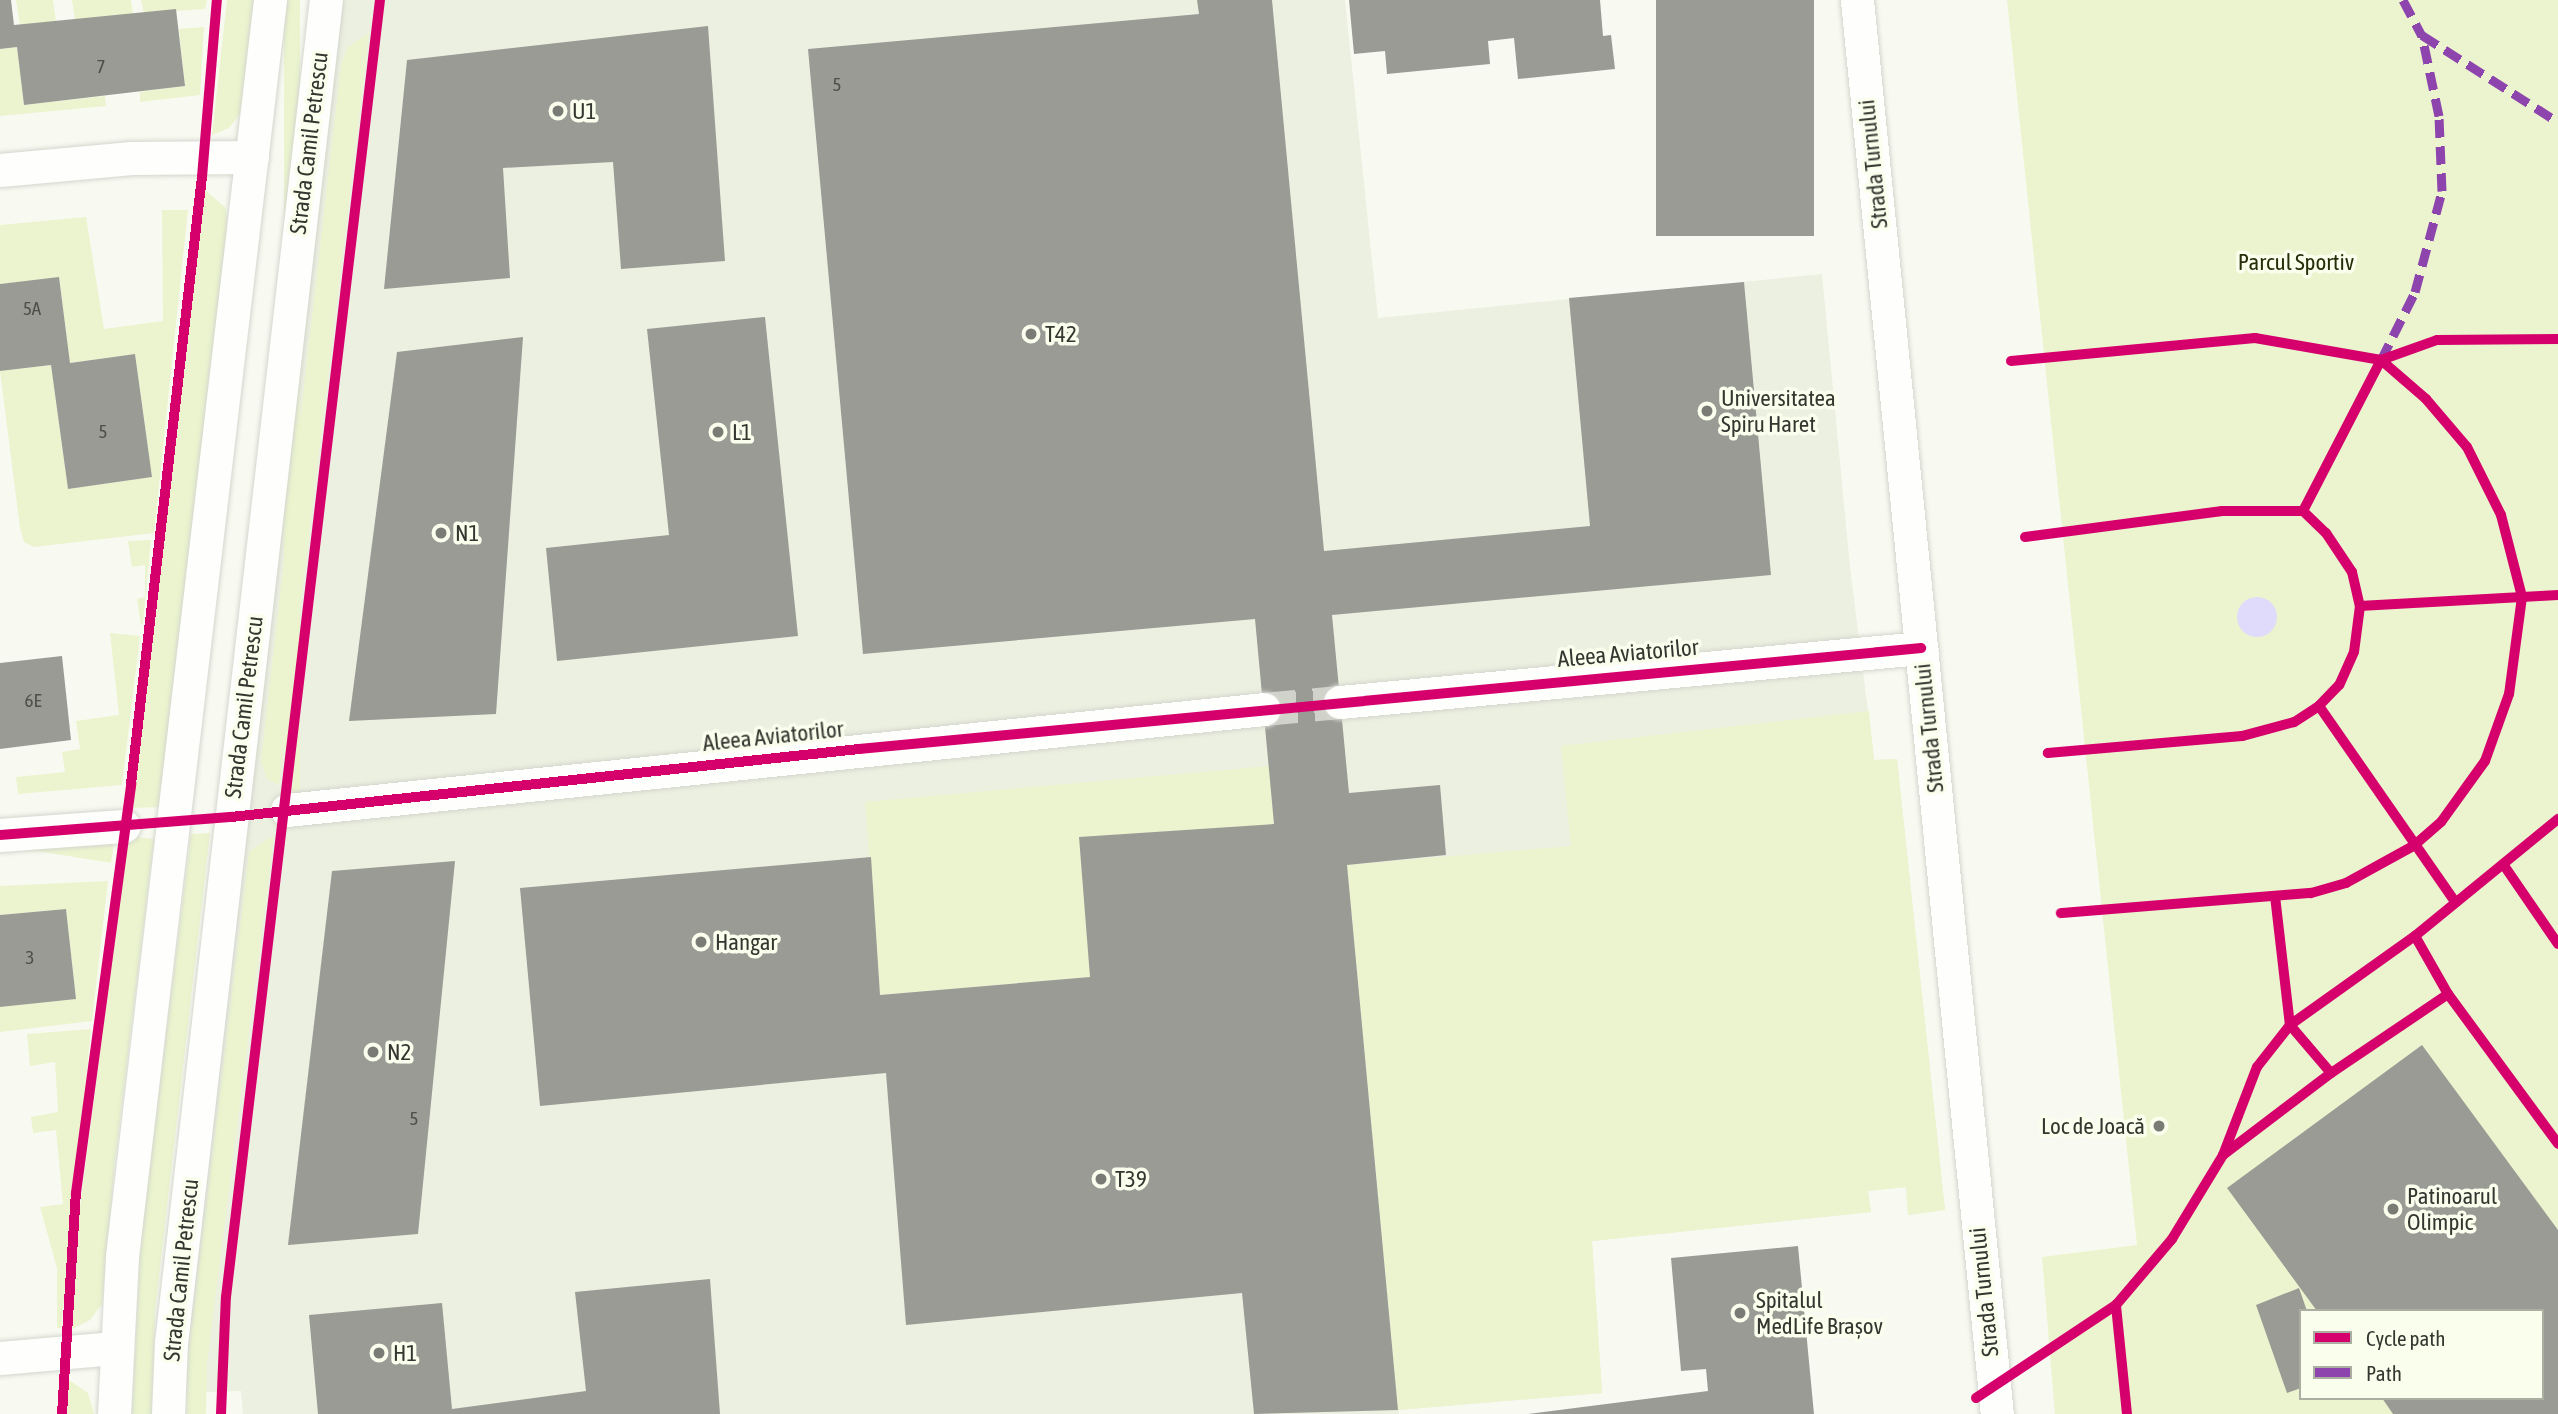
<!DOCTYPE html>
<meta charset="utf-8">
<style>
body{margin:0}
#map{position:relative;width:2558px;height:1414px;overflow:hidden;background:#f8faf1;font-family:"Asap Condensed",sans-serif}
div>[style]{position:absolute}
.built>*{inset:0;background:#ecf0e0}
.green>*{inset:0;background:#ebf4ce;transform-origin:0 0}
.water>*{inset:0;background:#e0dbfb}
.round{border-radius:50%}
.building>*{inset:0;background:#9a9b95;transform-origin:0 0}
.minor-tunnel>*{height:33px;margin-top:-16.5px;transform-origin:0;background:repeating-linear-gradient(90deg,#d1d3ca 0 33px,transparent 0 50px)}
.roads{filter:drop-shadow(0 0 2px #d4d6ce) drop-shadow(0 0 2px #d4d6ce)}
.minor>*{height:33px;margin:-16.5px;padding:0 16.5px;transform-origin:16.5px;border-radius:16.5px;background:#fefefd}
.quiet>*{height:9px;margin-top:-4.5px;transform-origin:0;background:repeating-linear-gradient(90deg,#8e44ad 0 18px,transparent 0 27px)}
.cycleway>*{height:10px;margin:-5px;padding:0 5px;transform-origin:5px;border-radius:5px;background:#d6006c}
.dots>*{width:19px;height:19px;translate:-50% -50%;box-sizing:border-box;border:4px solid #fafeed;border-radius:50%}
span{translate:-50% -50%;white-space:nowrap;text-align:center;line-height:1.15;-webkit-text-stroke:7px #fafeed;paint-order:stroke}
.number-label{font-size:19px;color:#4e4f49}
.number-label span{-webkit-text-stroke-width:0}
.poi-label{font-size:23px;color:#353630}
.left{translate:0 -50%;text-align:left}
.right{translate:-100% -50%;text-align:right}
.street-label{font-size:23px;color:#353630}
.park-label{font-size:23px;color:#272e09}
.legend{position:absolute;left:2299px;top:1309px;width:245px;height:91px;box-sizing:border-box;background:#fafeed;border:2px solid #abaea1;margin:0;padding:9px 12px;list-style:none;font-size:21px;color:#353630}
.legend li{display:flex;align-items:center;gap:14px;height:35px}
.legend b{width:35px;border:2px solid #abaea1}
</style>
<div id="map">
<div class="built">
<div style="clip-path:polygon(312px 0,1345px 0,1378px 318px,1822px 274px,1850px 567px,1874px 760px,1897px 759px,1945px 1210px,1908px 1215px,1906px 1187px,1868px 1191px,1871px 1212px,1592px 1241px,1602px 1393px,1399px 1410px,1399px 1414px,243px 1414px,241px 1391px,154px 1394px)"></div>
</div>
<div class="green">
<div style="clip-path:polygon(16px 0,53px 0,56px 22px,20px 25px)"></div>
<div style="clip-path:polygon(72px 0,131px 0,133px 14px,75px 20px)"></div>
<div style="clip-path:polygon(141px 0,207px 0,205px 9px,144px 13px)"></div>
<div style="clip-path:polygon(227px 0,256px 0,243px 110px,229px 128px,212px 135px)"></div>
<div style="left:284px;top:0;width:16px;height:811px"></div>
<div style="clip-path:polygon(evenodd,2007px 0,2558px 0,2558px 1414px,2055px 1414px,2042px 1257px,2137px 1245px,2007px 0,2301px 1311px,2542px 1311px,2542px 1398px,2301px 1398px,2301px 1311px)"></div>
<div style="clip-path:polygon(204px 27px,200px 95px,140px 102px,140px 92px,185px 86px,179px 29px)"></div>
<div style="clip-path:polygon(369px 33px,279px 785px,267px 779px,261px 761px,341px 65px,348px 47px)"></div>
<div style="clip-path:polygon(17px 47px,24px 105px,105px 96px,106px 106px,0 116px,0 49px)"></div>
<div style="clip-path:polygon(204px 189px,226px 208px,228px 232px,159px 807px,133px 808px)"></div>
<div style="clip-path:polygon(162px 210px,188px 210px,154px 533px,34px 547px,24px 542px,20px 528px,0 371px,51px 365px,68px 489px,152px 477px,135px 354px,70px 363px,59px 278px,0 284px,0 225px,86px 217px,104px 329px,163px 321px)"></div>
<div style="clip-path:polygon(151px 540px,143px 623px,141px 626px,137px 599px,145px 597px,145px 565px,132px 567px,128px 541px)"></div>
<div style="clip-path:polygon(110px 633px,140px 636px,122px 785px,18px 794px,16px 777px,65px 772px,62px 752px,80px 749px,76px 721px,119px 715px)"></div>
<div style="clip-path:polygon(1869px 711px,1874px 760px,1897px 759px,1945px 1210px,1908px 1215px,1906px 1187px,1868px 1191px,1871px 1212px,1592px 1241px,1602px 1393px,1398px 1410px,1347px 865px,1571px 846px,1561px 746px)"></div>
<div style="clip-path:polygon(1269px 766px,1274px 824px,1090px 977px,880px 995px,865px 802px)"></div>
<div style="clip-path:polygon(210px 833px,155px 1311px,152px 1414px,132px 1414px,141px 1235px,191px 834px)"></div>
<div style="clip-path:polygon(274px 835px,207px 1364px,206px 1414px,187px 1414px,188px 1357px,249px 852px)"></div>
<div style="clip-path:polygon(128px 836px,154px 839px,115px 1161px,102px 1304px,90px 1320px,70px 1330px,78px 1223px)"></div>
<div style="left:114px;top:844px;width:19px;height:114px;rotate:99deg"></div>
<div style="clip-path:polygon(108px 881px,92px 1021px,0 1032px,0 1007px,76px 998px,66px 909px,0 915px,0 886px)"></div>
<div style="clip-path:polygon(91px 1029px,61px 1328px,57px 1328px,57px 1268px,40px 1207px,63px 1204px,56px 1130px,33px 1133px,31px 1117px,58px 1112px,55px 1062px,30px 1066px,27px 1034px)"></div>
<div style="clip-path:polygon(63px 1376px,88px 1393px,94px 1414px,65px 1414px)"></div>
</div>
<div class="water">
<div class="round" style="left:2237px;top:597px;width:40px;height:40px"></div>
</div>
<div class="building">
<div style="clip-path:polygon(0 0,11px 0,14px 25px,176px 9px,185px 86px,24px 105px,17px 47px,0 49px)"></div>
<div style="clip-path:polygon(1197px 0,1272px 0,1324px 551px,1590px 526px,1569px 298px,1744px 282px,1771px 575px,1332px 615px,1349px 793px,1440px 785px,1446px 855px,1347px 865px,1398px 1410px,1254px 1414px,1242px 1293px,906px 1325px,886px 1073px,540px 1106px,520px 888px,871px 857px,880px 995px,1090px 977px,1079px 837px,1274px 824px,1255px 619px,863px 654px,808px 49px,1199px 14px)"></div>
<div style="clip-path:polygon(1349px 0,1600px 0,1603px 36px,1611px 35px,1615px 69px,1518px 79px,1514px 38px,1488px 41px,1490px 64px,1387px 74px,1385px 51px,1354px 54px)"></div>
<div style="left:1656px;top:0;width:158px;height:236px"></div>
<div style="clip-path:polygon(708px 26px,725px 261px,621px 269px,613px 162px,503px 168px,510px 278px,384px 289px,407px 60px)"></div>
<div style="clip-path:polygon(59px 277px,70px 363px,135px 354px,152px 477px,68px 489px,51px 365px,0 371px,0 284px)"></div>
<div style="clip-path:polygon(765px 317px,798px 636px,557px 661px,546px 548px,669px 535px,647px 329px)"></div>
<div style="clip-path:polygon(523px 337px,496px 714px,349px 721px,397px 352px)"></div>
<div style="clip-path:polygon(62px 656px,71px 740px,0 749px,0 663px)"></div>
<div style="clip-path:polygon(455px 861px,418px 1234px,288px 1245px,332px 871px)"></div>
<div style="clip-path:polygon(66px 909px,76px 999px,0 1007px,0 915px)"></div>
<div style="clip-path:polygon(2422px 1045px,2558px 1230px,2558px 1414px,2393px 1414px,2382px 1398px,2542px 1398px,2542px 1311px,2317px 1311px,2227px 1188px)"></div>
<div style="clip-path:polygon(1798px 1246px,1814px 1414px,1528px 1414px,1708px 1391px,1706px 1369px,1681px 1371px,1671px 1258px)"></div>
<div style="clip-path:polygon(710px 1279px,720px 1414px,318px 1414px,309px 1315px,442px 1303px,452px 1409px,586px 1391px,575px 1292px)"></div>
<div style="clip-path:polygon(2299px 1288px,2307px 1311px,2301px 1311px,2301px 1388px,2287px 1393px,2256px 1305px)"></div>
</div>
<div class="minor-tunnel">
<div style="left:1264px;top:709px;width:76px;rotate:-5.3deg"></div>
</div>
<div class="roads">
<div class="minor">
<div style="left:1857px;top:0;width:1421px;rotate:84.35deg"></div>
<div style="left:0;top:170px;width:132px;rotate:-5.2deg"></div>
<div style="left:131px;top:158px;width:121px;rotate:-0.5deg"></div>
<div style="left:1340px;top:702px;width:584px;rotate:-5.31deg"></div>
<div style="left:287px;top:810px;width:982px;rotate:-5.9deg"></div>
<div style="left:0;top:835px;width:124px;rotate:-4.2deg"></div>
<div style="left:0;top:1358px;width:115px;rotate:-5deg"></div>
<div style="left:114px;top:1414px;width:158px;rotate:-87.1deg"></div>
<div style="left:122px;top:1256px;width:1265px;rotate:-83.28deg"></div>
<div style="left:168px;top:1414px;width:71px;rotate:-87.6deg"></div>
<div style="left:171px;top:1343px;width:1352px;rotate:-83.42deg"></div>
</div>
</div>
<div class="quiet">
<div style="left:2403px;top:0;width:40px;rotate:62deg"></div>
<div style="left:2422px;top:35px;width:161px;rotate:32.6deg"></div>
<div style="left:2381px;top:360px;width:76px;rotate:-63.4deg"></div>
<div style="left:2415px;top:292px;width:105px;rotate:-75deg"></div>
<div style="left:2442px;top:191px;width:75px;rotate:-92.3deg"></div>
<div style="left:2439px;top:116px;width:83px;rotate:-101.9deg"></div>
</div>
<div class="cycleway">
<div style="left:2011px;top:361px;width:245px;rotate:-5.4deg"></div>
<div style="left:2255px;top:338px;width:128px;rotate:9.9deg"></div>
<div style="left:2381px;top:360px;width:60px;rotate:40.9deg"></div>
<div style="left:2426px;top:399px;width:63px;rotate:49.5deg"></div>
<div style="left:2467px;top:447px;width:76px;rotate:63.4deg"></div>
<div style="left:2501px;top:515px;width:85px;rotate:75.6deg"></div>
<div style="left:2522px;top:597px;width:98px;rotate:97.6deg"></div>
<div style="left:2509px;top:694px;width:71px;rotate:109.7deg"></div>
<div style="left:2485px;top:761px;width:75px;rotate:125.8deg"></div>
<div style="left:2441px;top:822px;width:35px;rotate:139deg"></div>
<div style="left:2415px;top:845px;width:79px;rotate:151.2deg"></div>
<div style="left:2346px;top:883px;width:37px;rotate:164deg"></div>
<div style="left:2310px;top:893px;width:250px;rotate:175.4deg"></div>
<div style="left:2303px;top:511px;width:170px;rotate:-62.7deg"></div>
<div style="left:2381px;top:360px;width:59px;rotate:-19.7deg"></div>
<div style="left:2437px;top:340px;width:121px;rotate:-0.5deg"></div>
<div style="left:2025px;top:537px;width:199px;rotate:-7.5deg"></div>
<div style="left:2222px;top:511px;width:81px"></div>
<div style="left:2303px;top:511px;width:32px;rotate:44deg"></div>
<div style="left:2326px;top:533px;width:47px;rotate:56.3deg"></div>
<div style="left:2352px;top:572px;width:35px;rotate:77deg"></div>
<div style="left:2360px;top:606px;width:46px;rotate:97.4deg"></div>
<div style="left:2354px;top:652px;width:36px;rotate:114deg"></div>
<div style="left:2339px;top:685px;width:29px;rotate:134deg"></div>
<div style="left:2319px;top:706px;width:30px;rotate:147deg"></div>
<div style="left:2294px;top:722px;width:54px;rotate:164.9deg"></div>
<div style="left:2242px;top:736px;width:195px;rotate:175deg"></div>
<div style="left:2360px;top:606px;width:198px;rotate:-3.2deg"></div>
<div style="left:2319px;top:706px;width:239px;rotate:55.2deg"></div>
<div style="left:0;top:835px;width:232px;rotate:-4.5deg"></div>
<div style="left:231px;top:817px;width:632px;rotate:-6.18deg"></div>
<div style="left:859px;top:749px;width:1067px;rotate:-5.43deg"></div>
<div style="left:2503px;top:864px;width:97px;rotate:55.5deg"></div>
<div style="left:2275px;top:896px;width:130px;rotate:83.4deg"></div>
<div style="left:2290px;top:1025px;width:63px;rotate:49.5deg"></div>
<div style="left:2415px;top:936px;width:67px;rotate:60.4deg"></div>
<div style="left:2448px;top:994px;width:186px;rotate:53.7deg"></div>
<div style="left:2223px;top:1155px;width:136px;rotate:-37.2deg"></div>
<div style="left:2331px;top:1073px;width:141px;rotate:-34deg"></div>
<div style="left:1976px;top:1398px;width:168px;rotate:-33.6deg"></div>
<div style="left:62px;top:1414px;width:221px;rotate:-86.4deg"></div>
<div style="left:76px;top:1193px;width:413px;rotate:-82.3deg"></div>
<div style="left:131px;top:784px;width:611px;rotate:-83.33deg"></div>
<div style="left:202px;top:177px;width:178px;rotate:-85.2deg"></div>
<div style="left:221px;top:1414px;width:117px;rotate:-87.6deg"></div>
<div style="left:226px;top:1297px;width:1306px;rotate:-83.23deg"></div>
<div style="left:2127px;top:1414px;width:110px;rotate:-95.8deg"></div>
<div style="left:2116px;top:1305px;width:87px;rotate:-49.7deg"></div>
<div style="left:2172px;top:1239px;width:98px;rotate:-58.7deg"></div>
<div style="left:2223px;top:1155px;width:94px;rotate:-68.9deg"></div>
<div style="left:2257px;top:1067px;width:53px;rotate:-51.8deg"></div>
<div style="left:2290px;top:1025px;width:153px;rotate:-35.5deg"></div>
<div style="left:2415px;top:936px;width:185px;rotate:-39.3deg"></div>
</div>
<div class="dots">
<div style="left:558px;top:111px;background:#797b74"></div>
<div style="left:1031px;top:334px;background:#797b74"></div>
<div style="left:1707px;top:411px;background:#797b74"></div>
<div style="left:718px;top:432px;background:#797b74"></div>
<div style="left:441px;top:533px;background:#797b74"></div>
<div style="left:701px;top:942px;background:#797b74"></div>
<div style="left:373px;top:1052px;background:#797b74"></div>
<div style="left:2159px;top:1126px;background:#797b74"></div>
<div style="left:1101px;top:1179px;background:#797b74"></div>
<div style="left:2393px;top:1209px;background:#797b74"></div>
<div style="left:1740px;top:1313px;background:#797b74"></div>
<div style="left:379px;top:1353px;background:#797b74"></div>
</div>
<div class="number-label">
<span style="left:101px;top:67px">7</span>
<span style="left:837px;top:85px">5</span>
<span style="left:32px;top:309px">5A</span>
<span style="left:103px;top:432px">5</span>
<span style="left:33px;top:701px">6E</span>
<span style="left:30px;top:958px">3</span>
<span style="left:414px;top:1119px">5</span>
</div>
<div class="poi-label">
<span class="left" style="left:572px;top:111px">U1</span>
<span class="left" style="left:1045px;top:334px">T42</span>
<span class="left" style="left:1721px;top:411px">Universitatea<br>Spiru Haret</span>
<span class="left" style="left:732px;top:432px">L1</span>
<span class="left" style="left:455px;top:533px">N1</span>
<span class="left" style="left:715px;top:942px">Hangar</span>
<span class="left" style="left:387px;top:1052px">N2</span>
<span class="right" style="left:2145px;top:1126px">Loc de Joacă</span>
<span class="left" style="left:1115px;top:1179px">T39</span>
<span class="left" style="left:2407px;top:1209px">Patinoarul<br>Olimpic</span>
<span class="left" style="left:1756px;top:1313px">Spitalul<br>MedLife Brașov</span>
<span class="left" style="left:393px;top:1353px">H1</span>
</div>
<div class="street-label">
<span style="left:309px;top:143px;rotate:-83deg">Strada Camil Petrescu</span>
<span style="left:1873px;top:164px;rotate:-96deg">Strada Turnului</span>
<span style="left:1628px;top:653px;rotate:-5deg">Aleea Aviatorilor</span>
<span style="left:244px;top:707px;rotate:-83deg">Strada Camil Petrescu</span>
<span style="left:1929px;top:728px;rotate:-96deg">Strada Turnului</span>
<span style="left:773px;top:736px;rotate:-6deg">Aleea Aviatorilor</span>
<span style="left:181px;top:1270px;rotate:-84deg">Strada Camil Petrescu</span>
<span style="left:1984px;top:1292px;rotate:-96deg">Strada Turnului</span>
</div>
<div class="park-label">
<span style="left:2296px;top:262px">Parcul Sportiv</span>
</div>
<ul class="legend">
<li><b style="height:9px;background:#d6006c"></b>Cycle path</li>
<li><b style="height:9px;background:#8e44ad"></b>Path</li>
</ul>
</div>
